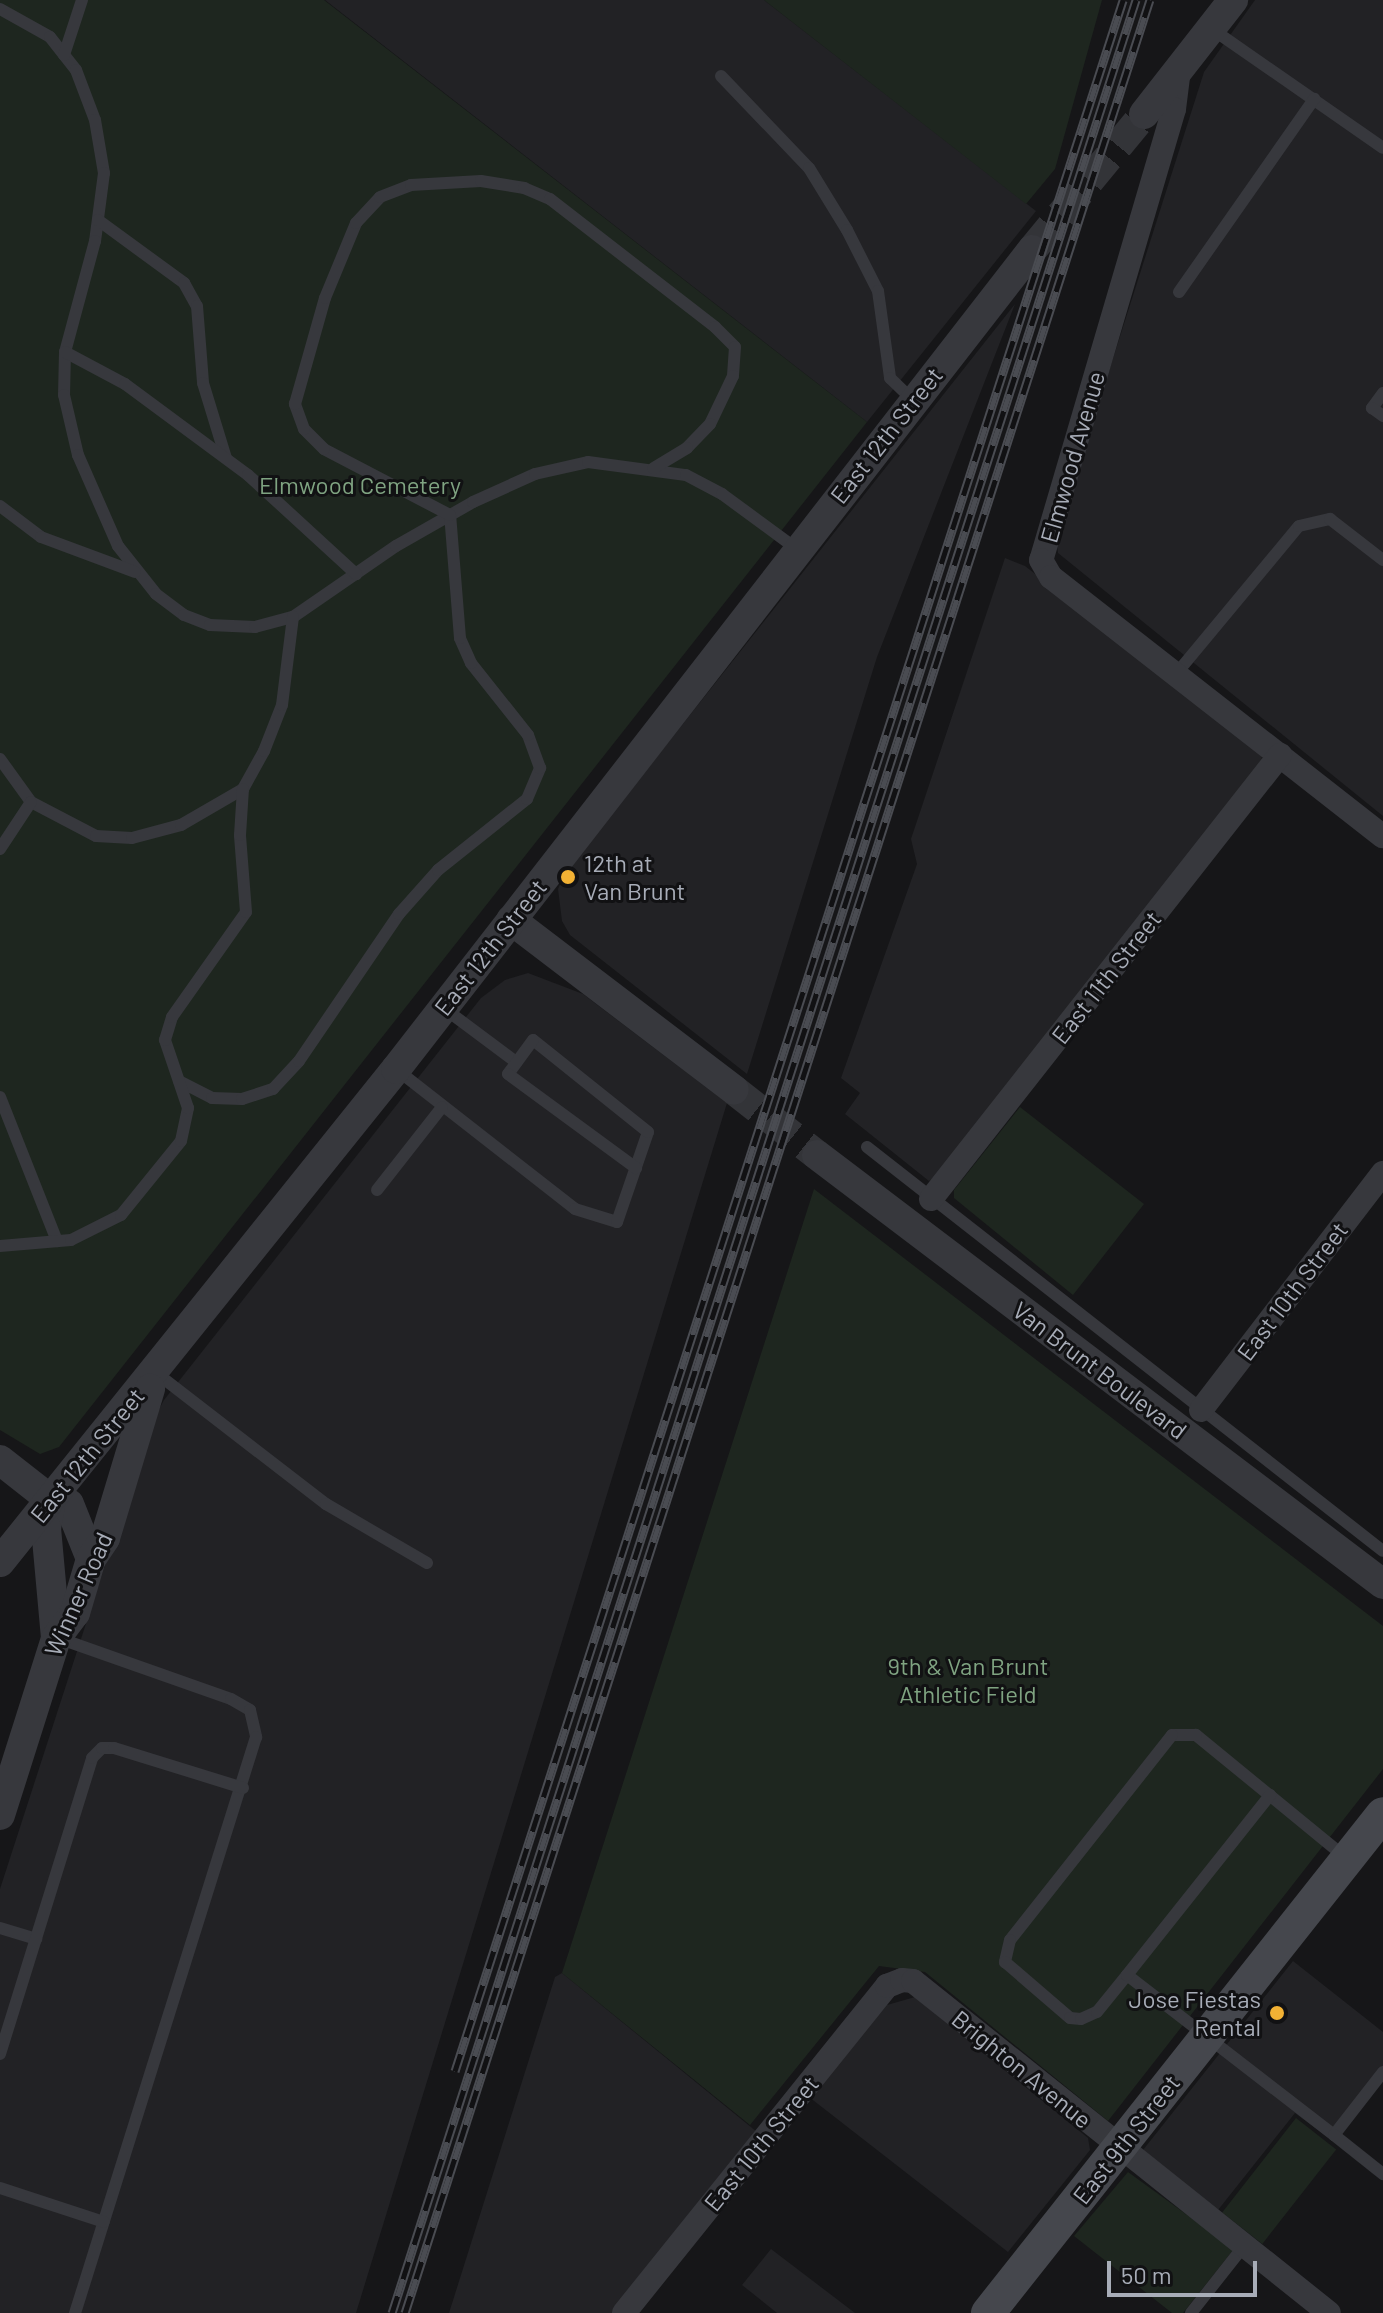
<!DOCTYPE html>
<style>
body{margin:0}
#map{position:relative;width:1383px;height:2313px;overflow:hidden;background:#161618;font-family:Barlow,sans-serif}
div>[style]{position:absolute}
.built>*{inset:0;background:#222225}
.green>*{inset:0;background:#1e261f;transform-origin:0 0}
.tertiary-tunnel>*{height:30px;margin-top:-15px;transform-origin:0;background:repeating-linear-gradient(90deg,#333438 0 30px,transparent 0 45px)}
.service>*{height:12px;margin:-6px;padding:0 6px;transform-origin:6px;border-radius:6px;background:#37383d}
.minor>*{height:24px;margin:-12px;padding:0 12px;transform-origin:12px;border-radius:12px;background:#37383d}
.tertiary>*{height:30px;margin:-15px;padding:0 15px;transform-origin:15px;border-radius:15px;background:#37383d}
.secondary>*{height:34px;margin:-17px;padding:0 17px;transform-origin:17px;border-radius:17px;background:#45474d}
.rail>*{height:9px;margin-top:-4.5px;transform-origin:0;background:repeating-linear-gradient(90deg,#111113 0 18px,#4a4c52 0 36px);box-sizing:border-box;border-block:2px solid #4a4c52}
.dots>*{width:22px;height:22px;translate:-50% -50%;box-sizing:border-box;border:4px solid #111113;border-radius:50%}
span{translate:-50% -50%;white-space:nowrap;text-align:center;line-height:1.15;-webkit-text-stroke:6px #111113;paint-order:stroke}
.street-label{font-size:24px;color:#a8adb8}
.park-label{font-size:24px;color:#7fa381}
.poi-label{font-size:24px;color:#a8adb8}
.left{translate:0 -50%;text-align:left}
.right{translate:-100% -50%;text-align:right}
.scale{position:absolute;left:1107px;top:2261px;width:150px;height:36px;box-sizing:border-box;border:4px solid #a8adb8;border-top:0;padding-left:10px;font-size:24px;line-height:28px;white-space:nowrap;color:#a8adb8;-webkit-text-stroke:6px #111113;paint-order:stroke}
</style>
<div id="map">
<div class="built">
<div style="clip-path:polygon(325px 0,764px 0,1036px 211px,867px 422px)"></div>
<div style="clip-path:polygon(1255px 0,1383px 0,1383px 816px,1058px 553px,1056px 538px,1204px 72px)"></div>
<div style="clip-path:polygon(1015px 304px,877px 657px,747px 1074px,570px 935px,562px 921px,558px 889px,565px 873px)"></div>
<div style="clip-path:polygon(1005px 558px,1025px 566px,1261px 751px,1262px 760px,939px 1175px,929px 1181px,845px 1114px,860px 1093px,841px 1078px,917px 864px,911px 839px)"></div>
<div style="clip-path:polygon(528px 973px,583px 994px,727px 1103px,356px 2313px,0 2313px,0 1889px,150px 1426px,164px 1400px,481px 998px,505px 980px)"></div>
<div style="clip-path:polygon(1293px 1961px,1383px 2032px,1383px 2081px,1334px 2142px,1295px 2113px,1218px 2210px,1143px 2150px)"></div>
<div style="clip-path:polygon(562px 1973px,757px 2132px,612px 2313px,449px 2313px,555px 1977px)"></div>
<div style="clip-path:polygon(915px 1997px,1088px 2138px,1090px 2150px,1008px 2252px,809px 2097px,887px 2005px)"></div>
<div style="clip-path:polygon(771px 2249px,855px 2313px,777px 2313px,742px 2285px)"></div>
</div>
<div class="green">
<div style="clip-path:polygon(0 0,324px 0,867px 422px,59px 1447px,40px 1454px,0 1430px)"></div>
<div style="clip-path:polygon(764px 0,1102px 0,1055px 169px,1026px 204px)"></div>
<div style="clip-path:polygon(1020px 1107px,1144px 1204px,1073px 1295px,954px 1198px,954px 1190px)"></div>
<div style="clip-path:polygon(814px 1189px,1383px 1626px,1383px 1769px,1108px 2121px,925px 1972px,879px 1966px,750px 2125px,562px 1973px)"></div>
<div style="left:1296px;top:2118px;width:51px;height:120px;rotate:38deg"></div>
<div style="clip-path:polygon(1128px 2172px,1234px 2249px,1183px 2313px,1172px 2313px,1074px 2236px)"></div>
</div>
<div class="tertiary-tunnel">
<div style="left:1032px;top:250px;width:176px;rotate:-50.5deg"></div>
<div style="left:734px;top:1090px;width:105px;rotate:38.1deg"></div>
</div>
<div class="service">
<div style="left:0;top:9px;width:57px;rotate:29.2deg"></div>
<div style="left:50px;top:37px;width:42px;rotate:51.8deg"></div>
<div style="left:76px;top:70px;width:53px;rotate:69.2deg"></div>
<div style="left:95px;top:120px;width:54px;rotate:80.4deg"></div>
<div style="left:104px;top:173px;width:69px;rotate:97.5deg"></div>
<div style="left:95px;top:241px;width:115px;rotate:105.1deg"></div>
<div style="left:65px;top:352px;width:43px;rotate:91.3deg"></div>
<div style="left:64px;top:395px;width:62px;rotate:76.9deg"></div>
<div style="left:78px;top:455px;width:99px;rotate:66.3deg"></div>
<div style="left:118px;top:546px;width:61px;rotate:51.6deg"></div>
<div style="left:156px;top:594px;width:35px;rotate:37deg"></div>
<div style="left:184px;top:615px;width:28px;rotate:21deg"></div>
<div style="left:210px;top:625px;width:45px;rotate:2.5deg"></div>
<div style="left:255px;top:627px;width:39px;rotate:-15deg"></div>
<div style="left:293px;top:617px;width:125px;rotate:-34.6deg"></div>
<div style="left:396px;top:546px;width:89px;rotate:-29.7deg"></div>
<div style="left:473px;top:502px;width:68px;rotate:-24.3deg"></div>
<div style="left:535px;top:474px;width:54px;rotate:-12.8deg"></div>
<div style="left:588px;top:462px;width:99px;rotate:7.6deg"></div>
<div style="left:686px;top:475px;width:41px;rotate:27.8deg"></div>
<div style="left:722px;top:494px;width:93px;rotate:36.3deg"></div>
<div style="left:1212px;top:29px;width:208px;rotate:34.8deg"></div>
<div style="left:64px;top:55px;width:58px;rotate:-71.9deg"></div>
<div style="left:721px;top:76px;width:127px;rotate:46.3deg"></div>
<div style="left:809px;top:168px;width:73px;rotate:58.5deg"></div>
<div style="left:847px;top:230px;width:68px;rotate:63.1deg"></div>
<div style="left:878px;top:291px;width:88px;rotate:82.1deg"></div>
<div style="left:890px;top:378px;width:32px;rotate:44deg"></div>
<div style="left:98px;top:220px;width:107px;rotate:36.2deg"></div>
<div style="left:184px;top:283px;width:26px;rotate:61deg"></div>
<div style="left:197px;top:306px;width:77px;rotate:85.5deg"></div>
<div style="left:203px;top:383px;width:78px;rotate:73deg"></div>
<div style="left:1179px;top:292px;width:236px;rotate:-55deg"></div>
<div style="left:65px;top:352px;width:68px;rotate:28.1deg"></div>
<div style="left:125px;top:384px;width:153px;rotate:36.5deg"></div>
<div style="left:248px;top:475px;width:147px;rotate:42.5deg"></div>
<div style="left:1383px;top:393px;width:19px;rotate:126deg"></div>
<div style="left:1372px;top:408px;width:14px;rotate:36deg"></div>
<div style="left:0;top:506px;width:51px;rotate:37.1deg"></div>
<div style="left:41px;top:537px;width:100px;rotate:20.4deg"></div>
<div style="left:1176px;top:674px;width:192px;rotate:-50.3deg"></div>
<div style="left:1299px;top:526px;width:32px;rotate:-13deg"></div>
<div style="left:1330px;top:519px;width:67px;rotate:37.7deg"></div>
<div style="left:0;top:759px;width:53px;rotate:54.2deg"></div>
<div style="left:31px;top:802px;width:73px;rotate:27.6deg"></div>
<div style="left:96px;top:836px;width:36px;rotate:3deg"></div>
<div style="left:132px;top:838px;width:51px;rotate:-14.9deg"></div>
<div style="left:181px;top:825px;width:72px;rotate:-30.1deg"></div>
<div style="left:243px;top:789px;width:43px;rotate:-61.1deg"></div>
<div style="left:264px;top:751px;width:49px;rotate:-68.6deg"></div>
<div style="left:282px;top:705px;width:89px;rotate:-82.9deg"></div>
<div style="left:0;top:849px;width:56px;rotate:-56.6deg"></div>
<div style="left:445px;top:1009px;width:89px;rotate:36.7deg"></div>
<div style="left:396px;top:1069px;width:227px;rotate:38deg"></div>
<div style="left:575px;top:1209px;width:44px;rotate:17.2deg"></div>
<div style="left:617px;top:1222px;width:95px;rotate:-71deg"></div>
<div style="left:648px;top:1132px;width:147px;rotate:-141.3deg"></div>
<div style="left:533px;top:1040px;width:42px;rotate:126.3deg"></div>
<div style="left:508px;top:1074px;width:159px;rotate:36.3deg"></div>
<div style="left:179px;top:1081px;width:37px;rotate:27deg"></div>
<div style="left:212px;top:1098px;width:30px;rotate:2deg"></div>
<div style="left:242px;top:1099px;width:33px;rotate:-18deg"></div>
<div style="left:273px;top:1089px;width:38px;rotate:-47deg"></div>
<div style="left:299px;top:1061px;width:178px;rotate:-55.8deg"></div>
<div style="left:399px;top:914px;width:59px;rotate:-48.4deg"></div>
<div style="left:438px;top:870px;width:114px;rotate:-38.6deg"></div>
<div style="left:527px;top:799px;width:34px;rotate:-67deg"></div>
<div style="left:540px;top:768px;width:35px;rotate:-110deg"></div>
<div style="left:528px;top:735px;width:92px;rotate:-128.4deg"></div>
<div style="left:471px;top:663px;width:27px;rotate:-114deg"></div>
<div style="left:460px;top:638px;width:123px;rotate:-94.6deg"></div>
<div style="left:450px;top:515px;width:142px;rotate:-152.4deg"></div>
<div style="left:324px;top:449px;width:28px;rotate:-135deg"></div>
<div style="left:304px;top:429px;width:27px;rotate:-110deg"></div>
<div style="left:295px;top:404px;width:110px;rotate:-74.2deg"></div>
<div style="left:325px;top:298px;width:81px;rotate:-67.5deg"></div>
<div style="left:356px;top:223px;width:35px;rotate:-47deg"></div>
<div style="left:380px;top:197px;width:33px;rotate:-21deg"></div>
<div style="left:411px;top:185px;width:70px;rotate:-3.3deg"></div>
<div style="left:481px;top:181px;width:44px;rotate:9.2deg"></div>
<div style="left:524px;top:188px;width:28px;rotate:23deg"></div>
<div style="left:550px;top:199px;width:209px;rotate:37.8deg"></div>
<div style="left:715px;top:327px;width:28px;rotate:45deg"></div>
<div style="left:735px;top:347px;width:29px;rotate:94deg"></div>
<div style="left:733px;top:376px;width:53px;rotate:115.6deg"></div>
<div style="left:710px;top:424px;width:33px;rotate:134deg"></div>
<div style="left:687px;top:448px;width:39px;rotate:149deg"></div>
<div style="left:0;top:1097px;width:155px;rotate:68.4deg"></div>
<div style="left:867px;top:1147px;width:655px;rotate:38.06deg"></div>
<div style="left:377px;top:1190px;width:105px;rotate:-51.9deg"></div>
<div style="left:0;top:1246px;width:71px;rotate:-4.8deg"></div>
<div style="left:71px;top:1240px;width:56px;rotate:-26.6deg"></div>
<div style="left:121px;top:1215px;width:95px;rotate:-51deg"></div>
<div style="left:181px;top:1141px;width:34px;rotate:-78deg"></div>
<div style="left:188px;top:1108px;width:72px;rotate:-108.7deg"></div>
<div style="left:165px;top:1040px;width:24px;rotate:-73deg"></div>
<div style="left:172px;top:1017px;width:128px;rotate:-54.8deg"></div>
<div style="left:246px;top:912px;width:77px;rotate:-94.5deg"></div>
<div style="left:240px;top:835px;width:46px;rotate:-86.3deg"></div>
<div style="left:155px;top:1372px;width:216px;rotate:37.7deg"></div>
<div style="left:326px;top:1504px;width:117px;rotate:30.3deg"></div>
<div style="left:58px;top:1638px;width:183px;rotate:19.4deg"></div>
<div style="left:231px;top:1699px;width:22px;rotate:30deg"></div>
<div style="left:250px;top:1710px;width:28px;rotate:77deg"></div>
<div style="left:256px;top:1737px;width:604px;rotate:107.44deg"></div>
<div style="left:1345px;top:1857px;width:193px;rotate:-140.7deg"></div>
<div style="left:1196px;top:1735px;width:24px;rotate:180deg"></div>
<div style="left:1172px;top:1735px;width:261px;rotate:128.3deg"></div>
<div style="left:1010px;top:1940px;width:23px;rotate:103deg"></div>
<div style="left:1005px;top:1962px;width:86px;rotate:40.7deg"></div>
<div style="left:1070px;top:2018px;width:11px;rotate:5deg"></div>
<div style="left:1081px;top:2019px;width:17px;rotate:-24deg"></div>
<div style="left:1097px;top:2012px;width:48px;rotate:-51deg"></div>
<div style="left:1127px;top:1975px;width:262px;rotate:37.7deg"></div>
<div style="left:1334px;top:2135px;width:80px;rotate:-52.1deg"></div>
<div style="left:0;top:1928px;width:38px;rotate:17deg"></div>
<div style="left:1127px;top:1975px;width:230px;rotate:-51.5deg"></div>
<div style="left:0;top:2054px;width:310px;rotate:-72.7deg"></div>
<div style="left:92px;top:1758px;width:14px;rotate:-45deg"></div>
<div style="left:102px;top:1748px;width:12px"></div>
<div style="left:114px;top:1748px;width:135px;rotate:17.2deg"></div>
<div style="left:1334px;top:2135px;width:63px;rotate:38.5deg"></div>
<div style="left:0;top:2188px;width:109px;rotate:18.1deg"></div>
<div style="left:1191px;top:2313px;width:85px;rotate:-51.7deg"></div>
</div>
<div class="minor">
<div style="left:1179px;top:69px;width:40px;rotate:97.1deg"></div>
<div style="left:1174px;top:109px;width:470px;rotate:106.4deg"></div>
<div style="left:1041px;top:560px;width:20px;rotate:60deg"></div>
<div style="left:1051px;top:577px;width:421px;rotate:38deg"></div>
<div style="left:931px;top:1199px;width:565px;rotate:-51.83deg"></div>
<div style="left:1201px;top:1410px;width:299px;rotate:-52.5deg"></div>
<div style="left:624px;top:2313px;width:420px;rotate:-51.2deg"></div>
<div style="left:887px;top:1986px;width:16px;rotate:-22deg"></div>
<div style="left:902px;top:1980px;width:11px;rotate:5deg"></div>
<div style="left:913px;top:1981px;width:532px;rotate:38.59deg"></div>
</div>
<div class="tertiary">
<div style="left:1144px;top:114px;width:145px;rotate:-52deg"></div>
<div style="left:511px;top:920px;width:280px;rotate:37.3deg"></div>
<div style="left:817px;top:1155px;width:710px;rotate:37.16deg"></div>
<div style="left:0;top:1460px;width:65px;rotate:38.1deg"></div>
<div style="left:51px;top:1500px;width:18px;rotate:13deg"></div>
<div style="left:69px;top:1504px;width:59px;rotate:68.2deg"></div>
<div style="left:51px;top:1500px;width:28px;rotate:100deg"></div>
<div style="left:46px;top:1528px;width:110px;rotate:84.8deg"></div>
<div style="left:0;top:1562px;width:632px;rotate:-51.23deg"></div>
<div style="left:396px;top:1069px;width:1037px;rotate:-52.17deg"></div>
<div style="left:0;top:1815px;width:186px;rotate:-72.4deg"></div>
<div style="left:56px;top:1638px;width:31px;rotate:-53deg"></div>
<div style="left:75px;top:1613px;width:56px;rotate:-73.5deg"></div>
<div style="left:91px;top:1559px;width:25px;rotate:-56deg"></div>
<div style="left:105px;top:1538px;width:156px;rotate:-73.2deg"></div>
</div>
<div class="secondary">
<div style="left:988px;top:2313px;width:636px;rotate:-51.64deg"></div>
</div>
<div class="rail">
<div style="left:455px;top:2071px;width:2176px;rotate:-72.12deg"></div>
<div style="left:392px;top:2313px;width:2430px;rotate:-72.17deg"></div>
<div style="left:405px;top:2313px;width:2430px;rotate:-72.15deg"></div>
</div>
<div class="dots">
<div style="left:568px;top:877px;background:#f2b134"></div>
<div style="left:1277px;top:2013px;background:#f2b134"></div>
</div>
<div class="street-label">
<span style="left:886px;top:435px;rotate:-52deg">East 12th Street</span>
<span style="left:1072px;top:457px;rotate:-74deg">Elmwood Avenue</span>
<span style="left:490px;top:947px;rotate:-52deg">East 12th Street</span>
<span style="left:1106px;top:977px;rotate:-52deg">East 11th Street</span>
<span style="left:1292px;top:1291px;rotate:-53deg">East 10th Street</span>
<span style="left:1100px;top:1370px;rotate:37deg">Van Brunt Boulevard</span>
<span style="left:87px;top:1455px;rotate:-51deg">East 12th Street</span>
<span style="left:78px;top:1594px;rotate:-66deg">Winner Road</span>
<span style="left:1022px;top:2069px;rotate:39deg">Brighton Avenue</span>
<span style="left:1126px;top:2139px;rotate:-52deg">East 9th Street</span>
<span style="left:761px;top:2143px;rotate:-51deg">East 10th Street</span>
</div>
<div class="park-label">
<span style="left:360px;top:485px">Elmwood Cemetery</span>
<span style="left:968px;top:1680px">9th &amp; Van Brunt<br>Athletic Field</span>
</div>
<div class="poi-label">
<span class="left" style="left:584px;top:877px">12th at<br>Van Brunt</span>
<span class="right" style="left:1261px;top:2013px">Jose Fiestas<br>Rental</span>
</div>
<div class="scale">50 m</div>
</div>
